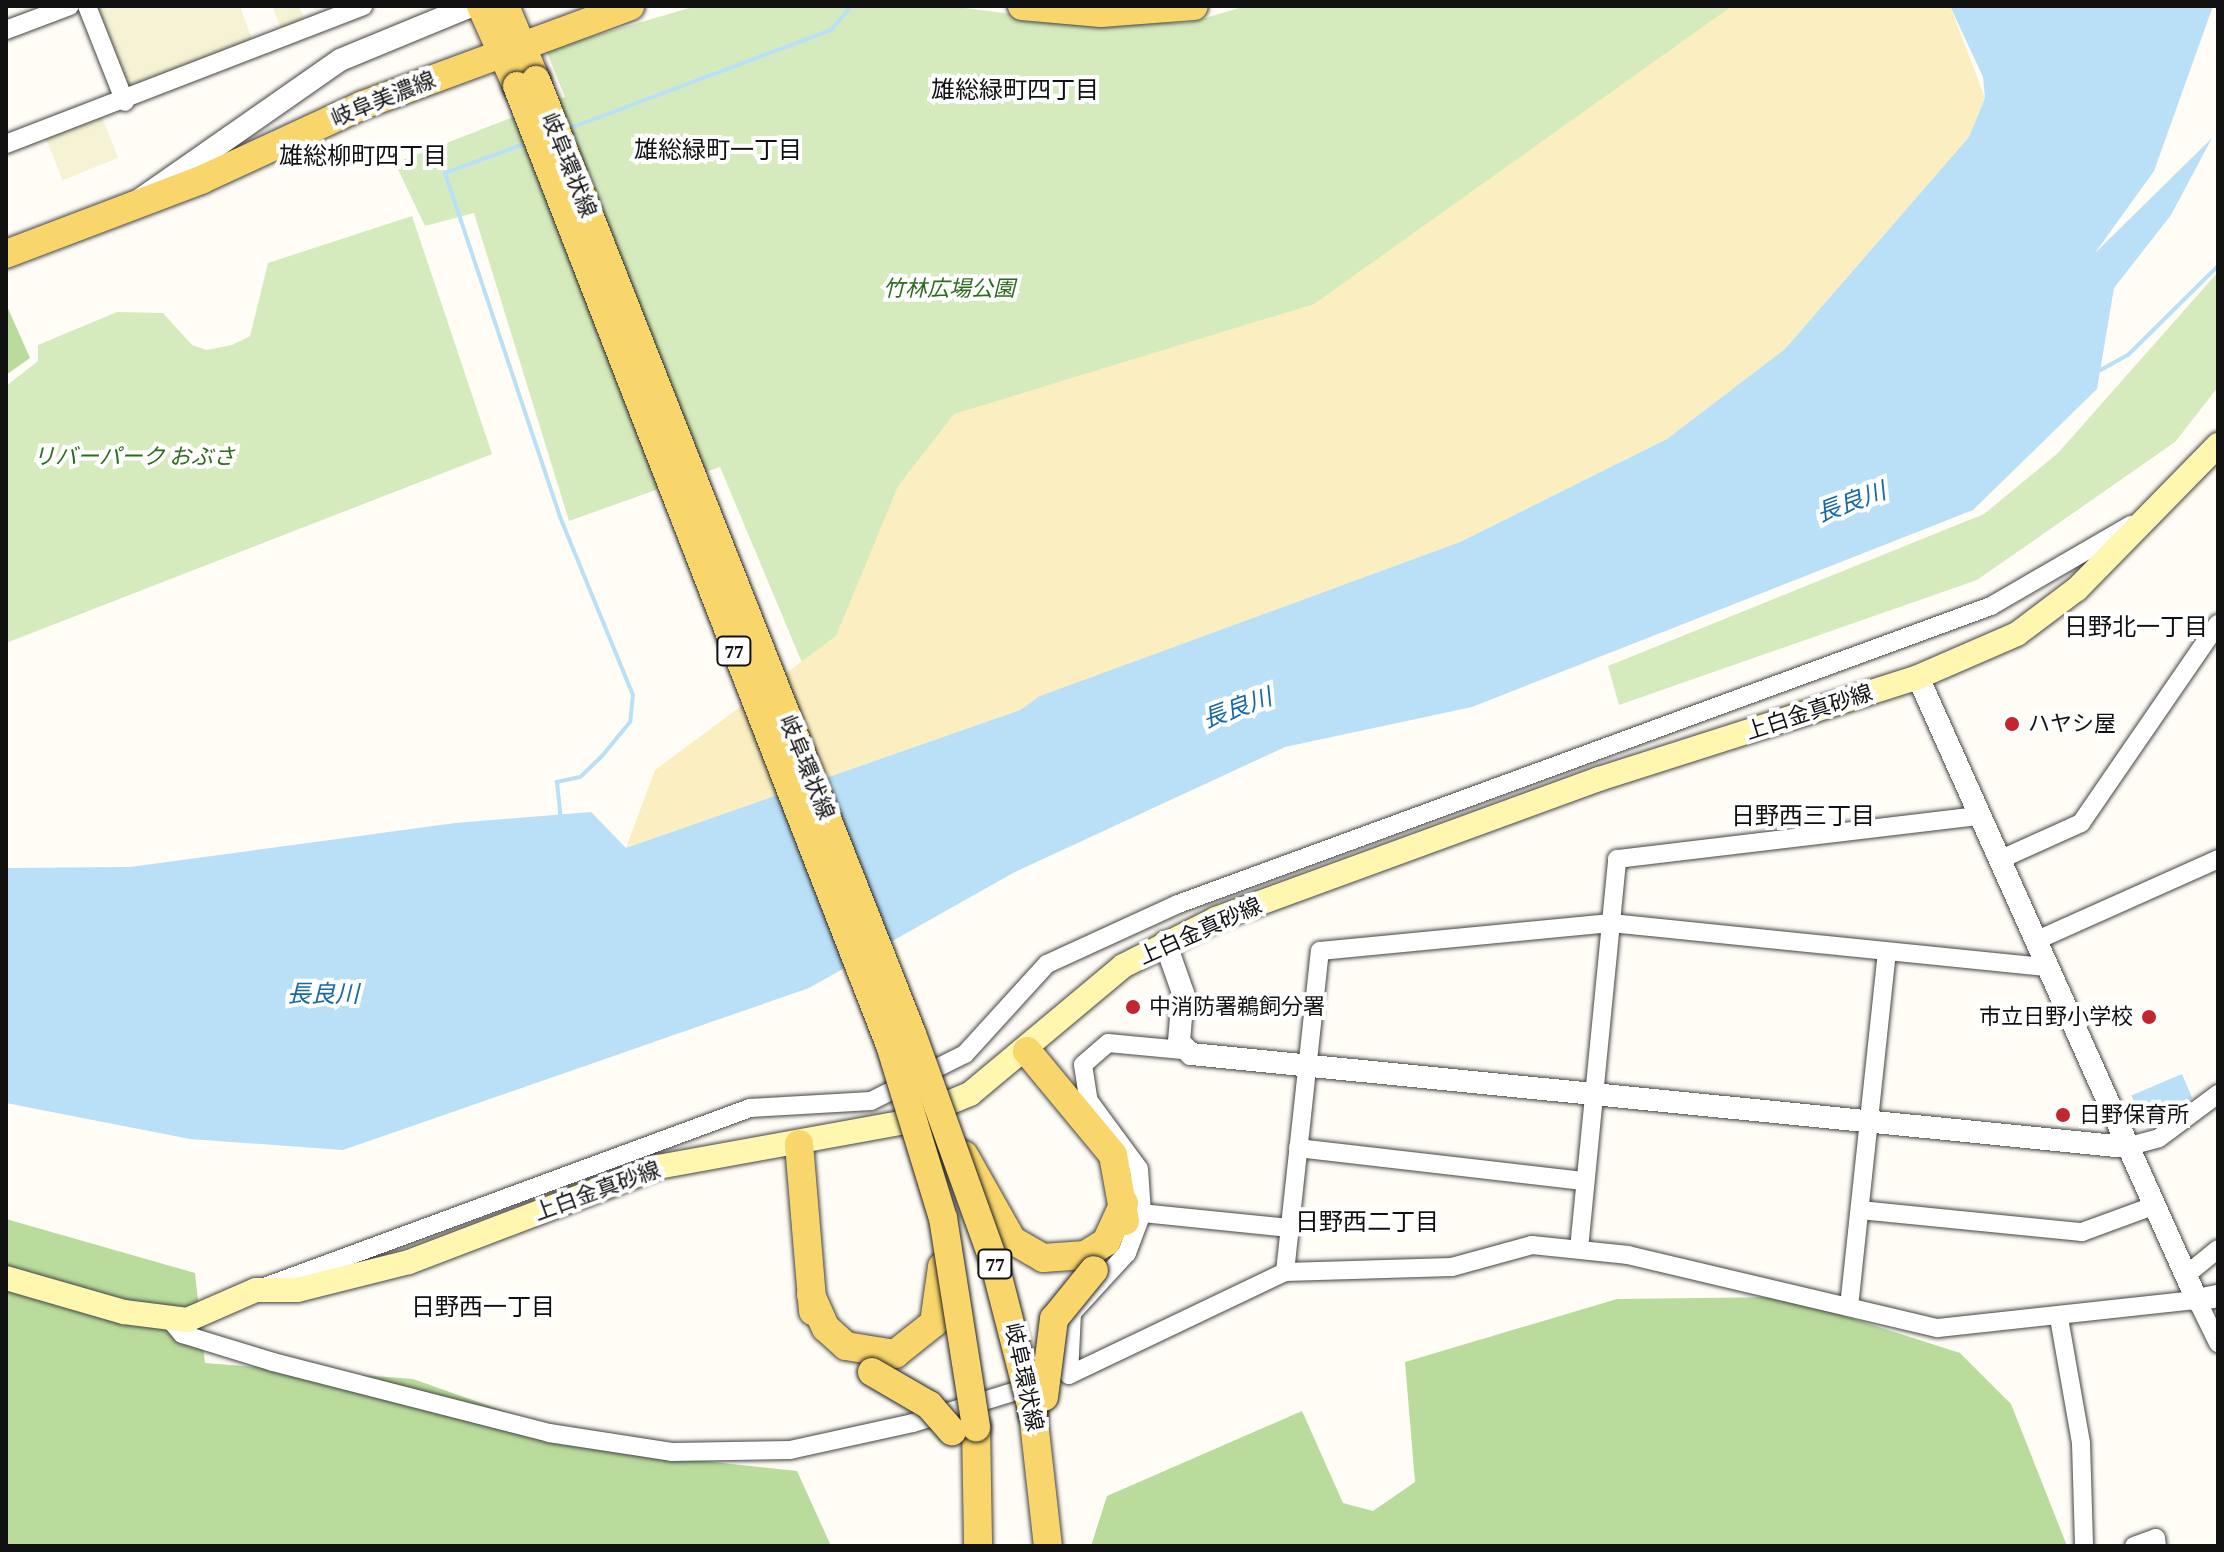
<!DOCTYPE html>
<meta charset="utf-8">
<style>
body{margin:0}
#map{position:relative;width:2224px;height:1552px;overflow:hidden;background:#fffdf5;font-family:"Crimson Pro","Noto Sans JP",serif}
div>[style]{position:absolute}
.farmland>*{inset:0;background:#f6f3d4;transform-origin:0 0}
.green>*{inset:0;background:#d5ebbd}
.forest>*{inset:0;background:#b9dc9c}
.sand>*{inset:0;background:#fbeec1}
.water>*{inset:0;background:#b9e0f7;transform-origin:0 0}
.stream>*{height:4px;margin:-2px;padding:0 2px;transform-origin:2px;border-radius:2px;background:#b9e0f7}
.roads{filter:drop-shadow(0 0 2px #444) drop-shadow(0 0 2px #444)}
.minor>*{height:18px;margin:-9px;padding:0 9px;transform-origin:9px;border-radius:9px;background:#fff}
.tertiary>*{height:22px;margin:-11px;padding:0 11px;transform-origin:11px;border-radius:11px;background:#fff}
.secondary>*{height:24px;margin:-12px;padding:0 12px;transform-origin:12px;border-radius:12px;background:#fff6b0}
.primary>*{height:28px;margin:-14px;padding:0 14px;transform-origin:14px;border-radius:14px;background:#f9d66b}
.bridges{filter:drop-shadow(0 0 2px #222) drop-shadow(0 0 2px #222)}
.primary-bridge>*{height:28px;margin:-14px;padding:0 14px;transform-origin:14px;border-radius:14px;background:#f9d66b}
.dots>*{width:22px;height:22px;translate:-50% -50%;box-sizing:border-box;border:4px solid #fff;border-radius:50%}
span{translate:-50% -50%;white-space:nowrap;text-align:center;line-height:1.15;-webkit-text-stroke:8px #fff;paint-order:stroke}
.shield-label span{padding:2px 6px;background:#fff;border:2px solid;border-radius:6px;-webkit-text-stroke-width:0}
.shield-label{font-size:20px;color:#111;font-weight:700}
.street-label{font-size:22px;color:#111}
.park-label{font-size:22px;color:#2f6b1f;font-style:italic}
.poi-label{font-size:22px;color:#111}
.left{translate:0 -50%;text-align:left}
.right{translate:-100% -50%;text-align:right}
.neighbourhood-label{font-size:24px;color:#111}
.water-label{font-size:24px;color:#1768a6;font-style:italic}
.frame{position:absolute;inset:0;border:8px solid #111;pointer-events:none}
</style>
<div id="map">
<div class="farmland">
<div style="clip-path:polygon(95px 6px,240px 6px,254px 45px,130px 91px)"></div>
<div style="clip-path:polygon(272px 6px,299px 6px,306px 24px,283px 33px)"></div>
<div style="left:101px;top:115px;width:46px;height:60px;rotate:68deg"></div>
</div>
<div class="green">
<div style="clip-path:polygon(696px 6px,949px 6px,1060px 20px,1188px 23px,1246px 6px,1766px 6px,834px 739px,720px 467px,569px 521px,474px 213px,425px 226px,395px 163px,565px 97px,546px 50px)"></div>
<div style="clip-path:polygon(412px 216px,492px 454px,6px 643px,6px 386px,38px 361px,38px 345px,117px 312px,163px 313px,192px 345px,207px 350px,232px 345px,250px 336px,268px 263px)"></div>
<div style="clip-path:polygon(2218px 272px,2218px 387px,2175px 442px,1977px 580px,1619px 705px,1608px 666px,1984px 514px,2058px 453px)"></div>
</div>
<div class="forest">
<div style="clip-path:polygon(6px 304px,30px 358px,6px 375px)"></div>
<div style="clip-path:polygon(6px 1219px,195px 1273px,205px 1363px,413px 1379px,620px 1452px,797px 1471px,831px 1546px,6px 1546px)"></div>
<div style="clip-path:polygon(1785px 1297px,1960px 1353px,2011px 1404px,2067px 1546px,1091px 1546px,1107px 1496px,1302px 1411px,1343px 1503px,1373px 1511px,1415px 1482px,1405px 1362px,1617px 1299px)"></div>
</div>
<div class="sand">
<div style="clip-path:polygon(1732px 6px,1950px 6px,1985px 98px,1969px 137px,1785px 349px,1667px 439px,1460px 542px,1041px 696px,1020px 710px,626px 848px,655px 770px,836px 636px,898px 486px,954px 414px,1314px 304px)"></div>
</div>
<div class="water">
<div style="clip-path:polygon(1950px 6px,2213px 6px,2154px 171px,2095px 253px,2212px 138px,2171px 215px,2114px 288px,2097px 389px,1973px 510px,1472px 707px,1285px 747px,1013px 873px,809px 988px,343px 1150px,190px 1139px,6px 1103px,6px 868px,130px 867px,455px 823px,591px 812px,626px 848px,1020px 710px,1040px 696px,1460px 542px,1667px 439px,1785px 349px,1969px 137px,1985px 98px,1983px 77px)"></div>
<div style="left:2182px;top:1074px;width:26px;height:55px;rotate:67deg"></div>
</div>
<div class="stream">
<div style="left:565px;top:130px;width:284px;rotate:-20.6deg"></div>
<div style="left:831px;top:30px;width:31px;rotate:-50deg"></div>
<div style="left:527px;top:143px;width:87px;rotate:159.9deg"></div>
<div style="left:445px;top:173px;width:363px;rotate:71.5deg"></div>
<div style="left:560px;top:517px;width:192px;rotate:67.7deg"></div>
<div style="left:633px;top:695px;width:27px;rotate:96deg"></div>
<div style="left:630px;top:722px;width:44px;rotate:129.5deg"></div>
<div style="left:602px;top:756px;width:30px;rotate:136deg"></div>
<div style="left:580px;top:777px;width:24px;rotate:168deg"></div>
<div style="left:557px;top:782px;width:37px;rotate:84deg"></div>
<div style="left:2097px;top:372px;width:35px;rotate:-29deg"></div>
<div style="left:2128px;top:355px;width:127px;rotate:-44.7deg"></div>
</div>
<div class="roads">
<div class="minor">
<div style="left:87px;top:6px;width:103px;rotate:68.4deg"></div>
<div style="left:6px;top:30px;width:68px;rotate:-20.6deg"></div>
<div style="left:6px;top:144px;width:383px;rotate:-21.1deg"></div>
<div style="left:1999px;top:860px;width:90px;rotate:-24.3deg"></div>
<div style="left:2081px;top:823px;width:242px;rotate:-55.5deg"></div>
<div style="left:2035px;top:941px;width:201px;rotate:-24.1deg"></div>
<div style="left:1182px;top:1050px;width:74px;rotate:-174.6deg"></div>
<div style="left:1108px;top:1043px;width:33px;rotate:139deg"></div>
<div style="left:1083px;top:1065px;width:36px;rotate:81deg"></div>
<div style="left:1089px;top:1101px;width:84px;rotate:53.7deg"></div>
<div style="left:1139px;top:1169px;width:44px;rotate:86.1deg"></div>
<div style="left:1142px;top:1213px;width:43px;rotate:110.6deg"></div>
<div style="left:1127px;top:1253px;width:81px;rotate:132.5deg"></div>
<div style="left:1072px;top:1313px;width:62px;rotate:92.8deg"></div>
<div style="left:1069px;top:1375px;width:239px;rotate:-25.5deg"></div>
<div style="left:1285px;top:1272px;width:167px;rotate:-1.7deg"></div>
<div style="left:1452px;top:1267px;width:83px;rotate:-15.4deg"></div>
<div style="left:1532px;top:1245px;width:97px;rotate:5.9deg"></div>
<div style="left:1628px;top:1255px;width:318px;rotate:13.3deg"></div>
<div style="left:1938px;top:1328px;width:261px;rotate:-6.2deg"></div>
<div style="left:2197px;top:1300px;width:48px;rotate:64deg"></div>
<div style="left:2126px;top:1147px;width:34px;rotate:-15deg"></div>
<div style="left:2159px;top:1138px;width:74px;rotate:-36.7deg"></div>
<div style="left:1298px;top:1148px;width:289px;rotate:6.6deg"></div>
<div style="left:1860px;top:1210px;width:223px;rotate:5.7deg"></div>
<div style="left:2082px;top:1232px;width:76px;rotate:-20.1deg"></div>
<div style="left:1142px;top:1213px;width:149px;rotate:5.8deg"></div>
<div style="left:1579px;top:1249px;width:392px;rotate:-84.4deg"></div>
<div style="left:1617px;top:859px;width:365px;rotate:-6.8deg"></div>
<div style="left:1285px;top:1272px;width:323px;rotate:-83.8deg"></div>
<div style="left:1320px;top:951px;width:292px;rotate:-5.5deg"></div>
<div style="left:1611px;top:923px;width:437px;rotate:5.8deg"></div>
<div style="left:2186px;top:1275px;width:41px;rotate:-39.1deg"></div>
<div style="left:267px;top:1286px;width:515px;rotate:-20.23deg"></div>
<div style="left:750px;top:1108px;width:121px;rotate:-3.3deg"></div>
<div style="left:871px;top:1101px;width:105px;rotate:-26.6deg"></div>
<div style="left:965px;top:1054px;width:122px;rotate:-47.7deg"></div>
<div style="left:1047px;top:964px;width:144px;rotate:-24.6deg"></div>
<div style="left:1178px;top:904px;width:866px;rotate:-20.13deg"></div>
<div style="left:1991px;top:606px;width:162px;rotate:-30.1deg"></div>
<div style="left:1849px;top:1307px;width:357px;rotate:-83.9deg"></div>
<div style="left:2059px;top:1318px;width:127px;rotate:80deg"></div>
<div style="left:2081px;top:1443px;width:103px;rotate:88.3deg"></div>
<div style="left:172px;top:1322px;width:16px;rotate:50deg"></div>
<div style="left:182px;top:1334px;width:95px;rotate:17.1deg"></div>
<div style="left:273px;top:1362px;width:285px;rotate:14.4deg"></div>
<div style="left:549px;top:1433px;width:124px;rotate:8.8deg"></div>
<div style="left:672px;top:1452px;width:118px;rotate:-1deg"></div>
<div style="left:790px;top:1450px;width:126px;rotate:-12.4deg"></div>
<div style="left:913px;top:1423px;width:129px;rotate:-17.2deg"></div>
<div style="left:2134px;top:1546px;width:23px;rotate:-20deg"></div>
<div style="left:2156px;top:1538px;width:8px;rotate:83deg"></div>
</div>
<div class="tertiary">
<div style="left:138px;top:201px;width:246px;rotate:-34.9deg"></div>
<div style="left:340px;top:60px;width:142px;rotate:-22.4deg"></div>
<div style="left:1918px;top:677px;width:683px;rotate:65.88deg"></div>
<div style="left:2197px;top:1300px;width:21px;rotate:-11deg"></div>
<div style="left:1165px;top:942px;width:54px;rotate:70.6deg"></div>
<div style="left:1183px;top:993px;width:49px;rotate:94.7deg"></div>
<div style="left:1179px;top:1042px;width:17px;rotate:45deg"></div>
<div style="left:1191px;top:1054px;width:940px;rotate:5.68deg"></div>
</div>
<div class="secondary">
<div style="left:6px;top:1278px;width:123px;rotate:16.1deg"></div>
<div style="left:124px;top:1312px;width:64px;rotate:7.2deg"></div>
<div style="left:187px;top:1320px;width:75px;rotate:-23.5deg"></div>
<div style="left:256px;top:1290px;width:41px"></div>
<div style="left:297px;top:1290px;width:115px;rotate:-14deg"></div>
<div style="left:409px;top:1262px;width:267px;rotate:-20.9deg"></div>
<div style="left:658px;top:1167px;width:246px;rotate:-10.3deg"></div>
<div style="left:900px;top:1123px;width:76px;rotate:-22.5deg"></div>
<div style="left:970px;top:1094px;width:199px;rotate:-39.9deg"></div>
<div style="left:1123px;top:966px;width:104px;rotate:-26.8deg"></div>
<div style="left:1216px;top:919px;width:408px;rotate:-20.1deg"></div>
<div style="left:1599px;top:779px;width:335px;rotate:-17.7deg"></div>
<div style="left:1918px;top:677px;width:108px;rotate:-23.5deg"></div>
<div style="left:2017px;top:634px;width:75px;rotate:-36.9deg"></div>
<div style="left:2077px;top:589px;width:202px;rotate:-45.6deg"></div>
</div>
<div class="primary">
<div style="left:481px;top:6px;width:88px;rotate:65.8deg"></div>
<div style="left:505px;top:6px;width:80px;rotate:67.3deg"></div>
<div style="left:1022px;top:6px;width:79px;rotate:5.1deg"></div>
<div style="left:1101px;top:13px;width:93px;rotate:-4.3deg"></div>
<div style="left:6px;top:254px;width:211px;rotate:-20.8deg"></div>
<div style="left:203px;top:179px;width:176px;rotate:-24.8deg"></div>
<div style="left:363px;top:105px;width:285px;rotate:-20.3deg"></div>
<div style="left:1027px;top:1051px;width:135px;rotate:50.4deg"></div>
<div style="left:1113px;top:1155px;width:67px;rotate:79.7deg"></div>
<div style="left:799px;top:1144px;width:168px;rotate:85.2deg"></div>
<div style="left:964px;top:1155px;width:98px;rotate:60.5deg"></div>
<div style="left:1012px;top:1240px;width:36px;rotate:30deg"></div>
<div style="left:1043px;top:1258px;width:42px;rotate:-4.1deg"></div>
<div style="left:1085px;top:1255px;width:25px;rotate:-32deg"></div>
<div style="left:1106px;top:1242px;width:43px;rotate:-65.2deg"></div>
<div style="left:811px;top:1295px;width:36px;rotate:66deg"></div>
<div style="left:826px;top:1328px;width:27px;rotate:42deg"></div>
<div style="left:846px;top:1346px;width:50px;rotate:9.3deg"></div>
<div style="left:895px;top:1354px;width:50px;rotate:-38.5deg"></div>
<div style="left:934px;top:1323px;width:57px;rotate:-81.9deg"></div>
<div style="left:1033px;top:1413px;width:134px;rotate:83.6deg"></div>
<div style="left:976px;top:1427px;width:119px;rotate:89deg"></div>
</div>
</div>
<div class="bridges">
<div class="primary-bridge">
<div style="left:536px;top:80px;width:1025px;rotate:68.49deg"></div>
<div style="left:912px;top:1034px;width:245px;rotate:70.2deg"></div>
<div style="left:995px;top:1265px;width:153px;rotate:75.6deg"></div>
<div style="left:517px;top:86px;width:1029px;rotate:68.75deg"></div>
<div style="left:890px;top:1045px;width:181px;rotate:73deg"></div>
<div style="left:943px;top:1218px;width:212px;rotate:81deg"></div>
<div style="left:872px;top:1372px;width:66px;rotate:30.1deg"></div>
<div style="left:929px;top:1405px;width:35px;rotate:49deg"></div>
<div style="left:1044px;top:1397px;width:79px;rotate:-82.7deg"></div>
<div style="left:1054px;top:1319px;width:63px;rotate:-50.8deg"></div>
</div>
</div>
<div class="dots">
<div style="left:2012px;top:724px;background:#c4262e"></div>
<div style="left:1133px;top:1007px;background:#c4262e"></div>
<div style="left:2149px;top:1017px;background:#c4262e"></div>
<div style="left:2063px;top:1115px;background:#c4262e"></div>
</div>
<div class="shield-label">
<span style="left:734px;top:651px">77</span>
<span style="left:995px;top:1264px">77</span>
</div>
<div class="street-label">
<span style="left:383px;top:99px;rotate:-22deg">岐阜美濃線</span>
<span style="left:569px;top:165px;rotate:68deg">岐阜環状線</span>
<span style="left:1809px;top:712px;rotate:-18deg">上白金真砂線</span>
<span style="left:807px;top:767px;rotate:68deg">岐阜環状線</span>
<span style="left:1200px;top:931px;rotate:-24deg">上白金真砂線</span>
<span style="left:597px;top:1191px;rotate:-20deg">上白金真砂線</span>
<span style="left:1024px;top:1377px;rotate:78deg">岐阜環状線</span>
</div>
<div class="park-label">
<span style="left:949px;top:289px">竹林広場公園</span>
<span style="left:134px;top:457px">リバーパーク おぶさ</span>
</div>
<div class="poi-label">
<span class="left" style="left:2028px;top:724px">ハヤシ屋</span>
<span class="left" style="left:1149px;top:1007px">中消防署鵜飼分署</span>
<span class="right" style="left:2133px;top:1017px">市立日野小学校</span>
<span class="left" style="left:2079px;top:1115px">日野保育所</span>
</div>
<div class="neighbourhood-label">
<span style="left:1015px;top:90px">雄総緑町四丁目</span>
<span style="left:718px;top:150px">雄総緑町一丁目</span>
<span style="left:363px;top:156px">雄総柳町四丁目</span>
<span style="left:2136px;top:627px">日野北一丁目</span>
<span style="left:1803px;top:816px">日野西三丁目</span>
<span style="left:1367px;top:1222px">日野西二丁目</span>
<span style="left:483px;top:1307px">日野西一丁目</span>
</div>
<div class="water-label">
<span style="left:1851px;top:502px;rotate:-20deg">長良川</span>
<span style="left:1237px;top:708px;rotate:-20deg">長良川</span>
<span style="left:323px;top:994px">長良川</span>
</div>
<div class="frame"></div>
</div>
